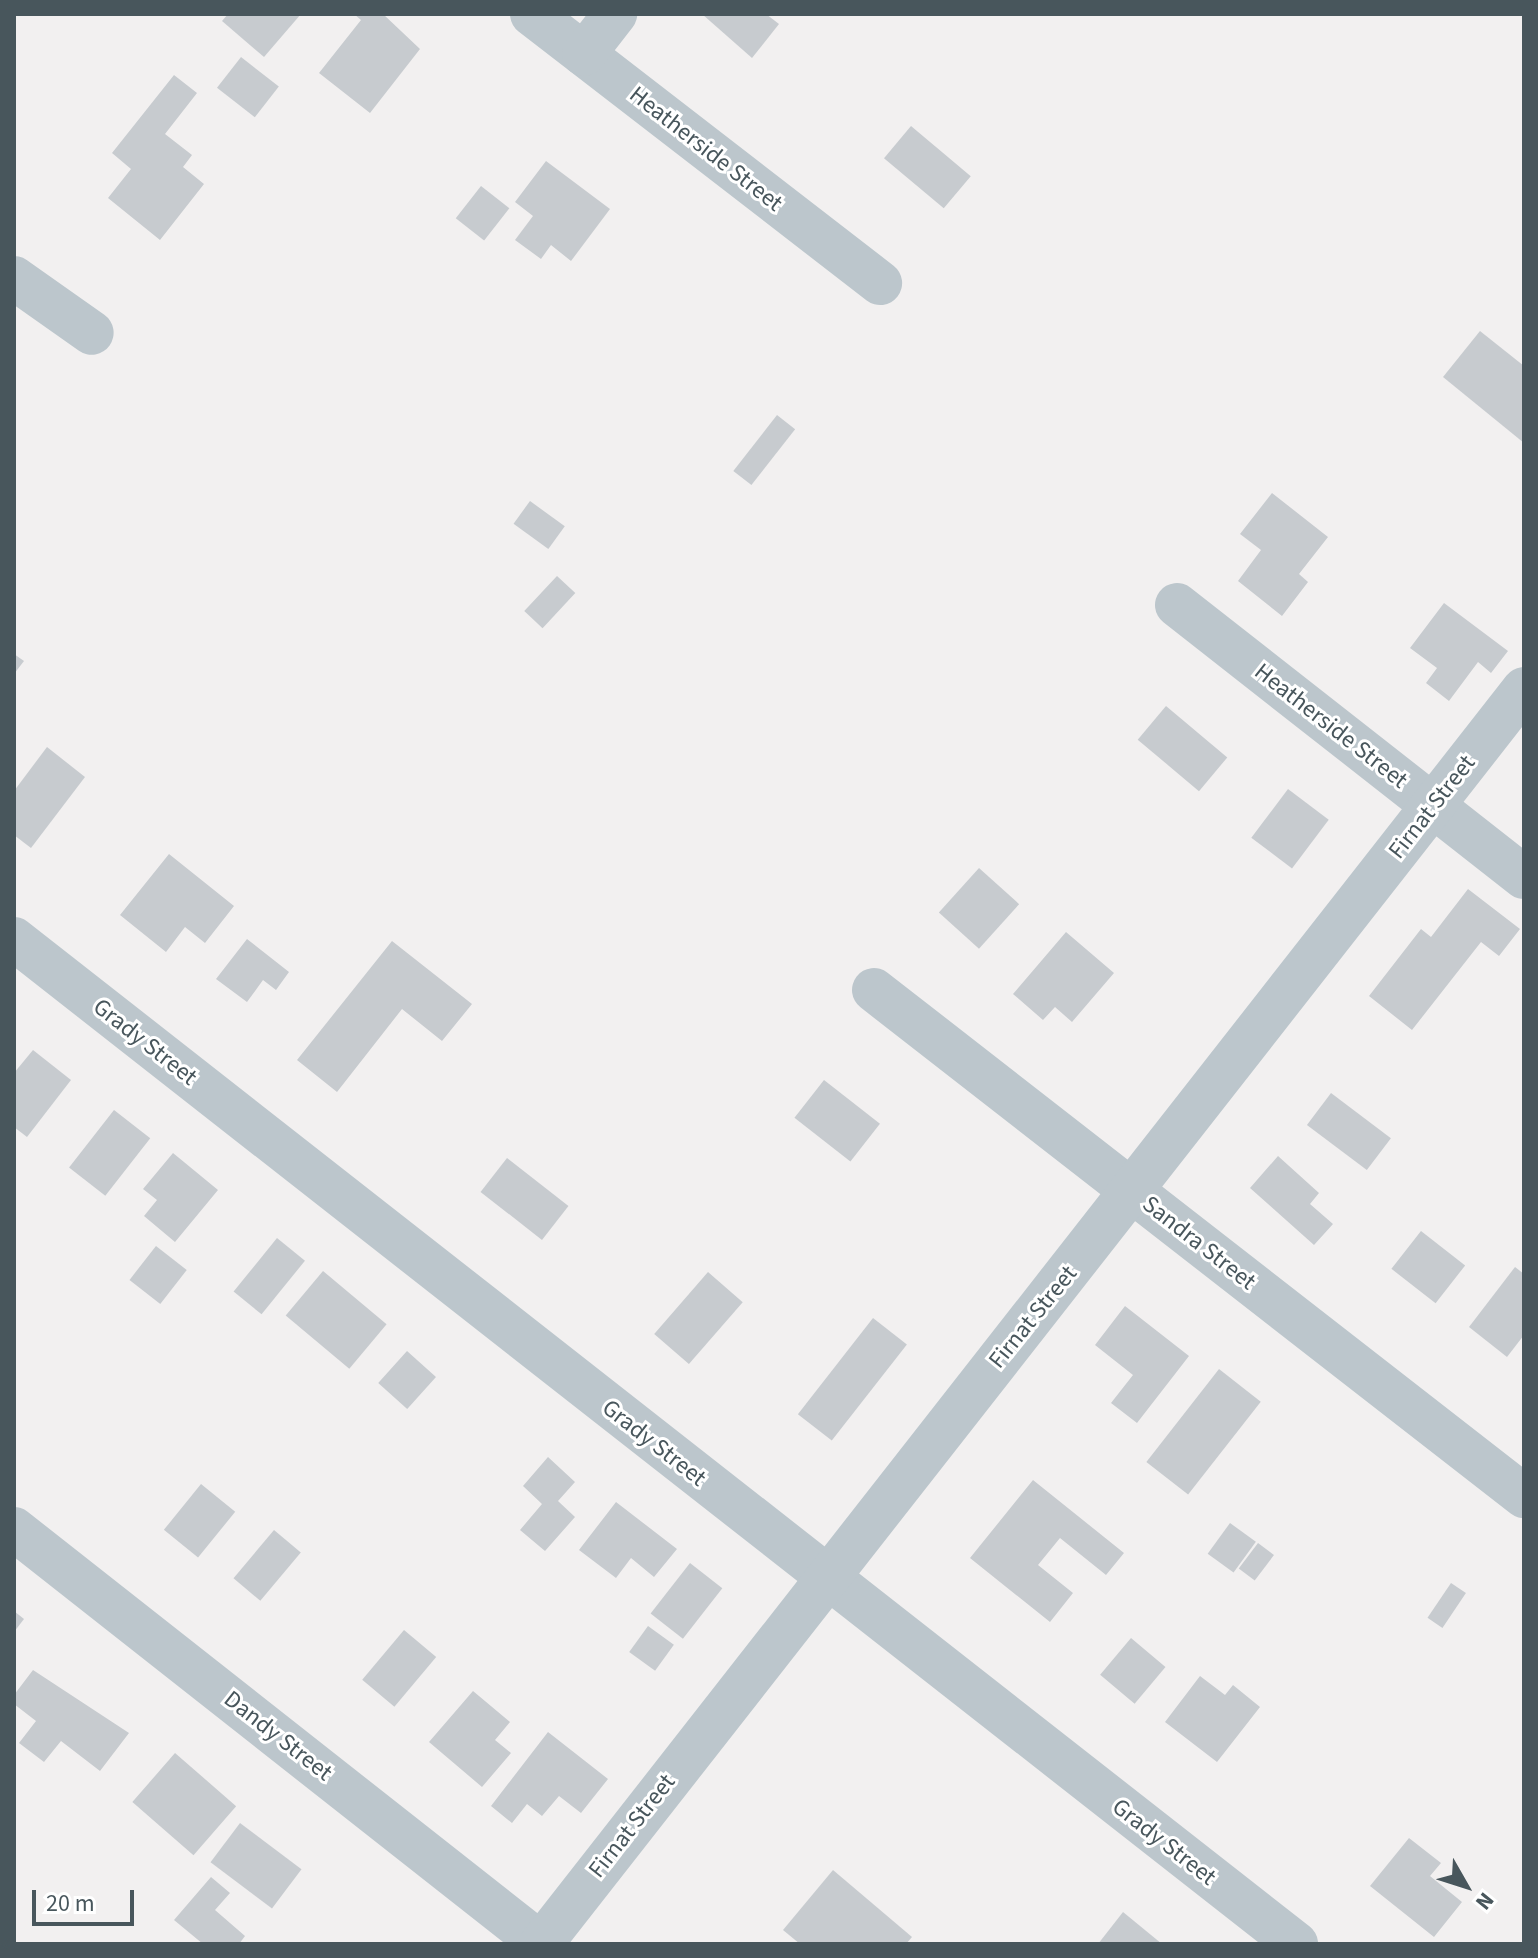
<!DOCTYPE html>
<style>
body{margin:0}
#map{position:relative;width:1538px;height:1958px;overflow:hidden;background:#f2f0f0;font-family:"Source Sans 3",sans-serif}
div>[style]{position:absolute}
.building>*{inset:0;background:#c7cbcf;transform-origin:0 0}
.minor>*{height:44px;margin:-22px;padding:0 22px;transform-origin:22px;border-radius:22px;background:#bcc6cc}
span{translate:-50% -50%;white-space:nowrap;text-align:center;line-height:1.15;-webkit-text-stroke:6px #fff;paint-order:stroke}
.street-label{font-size:24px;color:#48565c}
.frame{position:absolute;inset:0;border:16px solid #48565c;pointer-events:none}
.north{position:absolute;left:1426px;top:1846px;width:80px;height:80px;-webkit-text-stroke:6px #fff;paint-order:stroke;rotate:129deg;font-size:22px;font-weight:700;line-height:32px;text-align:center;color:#48565c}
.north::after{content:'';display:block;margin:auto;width:28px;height:36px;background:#48565c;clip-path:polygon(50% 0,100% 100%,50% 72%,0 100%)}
.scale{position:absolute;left:32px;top:1890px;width:102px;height:36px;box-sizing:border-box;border:4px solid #48565c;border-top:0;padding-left:10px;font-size:24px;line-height:28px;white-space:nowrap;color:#48565c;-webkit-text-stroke:6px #fff;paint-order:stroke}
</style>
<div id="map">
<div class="building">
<div style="clip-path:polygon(228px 14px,301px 14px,264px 57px,222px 21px)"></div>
<div style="clip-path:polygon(354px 14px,383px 14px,420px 49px,370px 113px,319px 73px,361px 20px)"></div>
<div style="clip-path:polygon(702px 14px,766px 14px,779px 24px,752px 58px)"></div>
<div style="left:241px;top:57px;width:48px;height:39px;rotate:38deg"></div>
<div style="clip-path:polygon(174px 75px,197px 93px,165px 134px,192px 155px,183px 167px,204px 184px,160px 240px,108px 198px,131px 169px,112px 153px)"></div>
<div style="left:911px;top:126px;width:78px;height:42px;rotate:40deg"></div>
<div style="clip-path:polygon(546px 161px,610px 209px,571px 261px,551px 245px,541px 259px,515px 240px,533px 216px,515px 202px)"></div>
<div style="left:481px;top:186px;width:36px;height:41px;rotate:38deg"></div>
<div style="clip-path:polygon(1480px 331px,1524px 366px,1524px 443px,1443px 377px)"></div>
<div style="left:777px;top:415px;width:23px;height:71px;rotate:38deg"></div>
<div style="clip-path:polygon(1272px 493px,1328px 537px,1299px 574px,1308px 582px,1282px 616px,1238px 581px,1261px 550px,1240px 534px)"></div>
<div style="left:530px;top:501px;width:43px;height:28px;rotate:36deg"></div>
<div style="left:557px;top:576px;width:25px;height:48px;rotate:43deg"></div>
<div style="clip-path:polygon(1444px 603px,1508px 651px,1491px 673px,1478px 662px,1449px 701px,1426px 683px,1437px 668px,1410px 648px)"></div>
<div style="clip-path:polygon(14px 654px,24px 661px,14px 674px)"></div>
<div style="left:1166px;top:706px;width:80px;height:44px;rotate:40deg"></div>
<div style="clip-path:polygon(47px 747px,85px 777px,31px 848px,14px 835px,14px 791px)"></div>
<div style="left:1288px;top:789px;width:51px;height:61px;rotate:37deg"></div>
<div style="clip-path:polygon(169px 854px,234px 906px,205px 943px,185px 927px,166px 952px,120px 915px)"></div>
<div style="left:979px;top:868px;width:54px;height:60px;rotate:42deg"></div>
<div style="clip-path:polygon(1468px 889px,1520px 929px,1499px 956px,1481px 942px,1412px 1030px,1369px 996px,1421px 929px,1431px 937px)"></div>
<div style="clip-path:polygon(1066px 932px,1114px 973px,1072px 1022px,1055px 1007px,1043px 1020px,1013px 994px)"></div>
<div style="clip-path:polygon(247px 939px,289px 972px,276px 990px,263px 980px,247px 1002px,216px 979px)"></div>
<div style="clip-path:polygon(392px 941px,472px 1004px,442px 1041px,402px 1009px,337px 1092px,297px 1060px)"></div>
<div style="clip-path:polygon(33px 1050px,71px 1080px,27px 1137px,14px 1127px,14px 1073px)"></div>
<div style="left:824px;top:1080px;width:71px;height:48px;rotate:38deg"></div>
<div style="left:1331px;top:1093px;width:75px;height:40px;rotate:37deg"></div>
<div style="left:114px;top:1110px;width:46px;height:73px;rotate:38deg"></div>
<div style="clip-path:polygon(173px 1153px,218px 1190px,175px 1242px,144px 1216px,157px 1200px,143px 1189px)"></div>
<div style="clip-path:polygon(1278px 1156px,1319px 1193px,1310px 1204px,1333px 1224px,1314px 1245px,1250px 1188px)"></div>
<div style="left:507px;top:1158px;width:78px;height:43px;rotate:38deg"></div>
<div style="left:1421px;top:1231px;width:56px;height:48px;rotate:38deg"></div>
<div style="left:277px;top:1238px;width:36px;height:69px;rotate:39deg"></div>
<div style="left:156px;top:1246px;width:39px;height:43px;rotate:38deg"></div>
<div style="clip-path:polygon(1515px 1267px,1524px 1274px,1524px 1335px,1507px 1357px,1469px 1327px)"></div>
<div style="left:323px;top:1271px;width:83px;height:58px;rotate:40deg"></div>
<div style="left:708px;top:1272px;width:46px;height:82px;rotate:41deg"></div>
<div style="clip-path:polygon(1125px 1306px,1189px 1356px,1137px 1423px,1111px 1403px,1133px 1375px,1095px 1345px)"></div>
<div style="left:873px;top:1318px;width:43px;height:122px;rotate:38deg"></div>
<div style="left:407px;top:1351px;width:39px;height:43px;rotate:42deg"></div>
<div style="left:1219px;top:1369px;width:53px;height:118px;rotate:38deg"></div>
<div style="clip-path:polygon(548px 1457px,575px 1482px,558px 1501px,575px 1517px,545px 1551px,520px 1530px,542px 1504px,523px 1486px)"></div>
<div style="clip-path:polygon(1033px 1480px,1124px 1553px,1106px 1575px,1060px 1538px,1038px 1565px,1073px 1593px,1050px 1622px,970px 1558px)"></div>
<div style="left:201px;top:1484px;width:44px;height:59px;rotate:39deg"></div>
<div style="clip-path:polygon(616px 1502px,677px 1549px,654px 1577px,631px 1558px,616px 1578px,579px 1550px)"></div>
<div style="left:1230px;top:1523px;width:32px;height:38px;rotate:36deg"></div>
<div style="left:274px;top:1530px;width:35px;height:63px;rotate:40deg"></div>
<div style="left:1258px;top:1543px;width:20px;height:32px;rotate:37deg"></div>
<div style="left:690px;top:1563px;width:41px;height:64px;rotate:38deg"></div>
<div style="left:1451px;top:1583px;width:18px;height:42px;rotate:34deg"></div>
<div style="clip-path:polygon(14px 1611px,24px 1619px,14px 1632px)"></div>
<div style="left:648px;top:1626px;width:32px;height:32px;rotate:36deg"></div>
<div style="left:404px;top:1630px;width:42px;height:65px;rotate:40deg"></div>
<div style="left:1131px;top:1638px;width:45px;height:48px;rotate:40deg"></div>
<div style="clip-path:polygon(33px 1670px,129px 1733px,100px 1771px,61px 1741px,44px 1762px,19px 1743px,36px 1721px,14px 1704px,14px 1695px)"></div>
<div style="clip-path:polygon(1200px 1676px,1225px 1695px,1233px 1685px,1260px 1707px,1217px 1762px,1165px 1722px)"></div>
<div style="clip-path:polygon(473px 1691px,510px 1722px,495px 1740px,511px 1753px,482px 1787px,429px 1742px)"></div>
<div style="clip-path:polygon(548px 1732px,608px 1779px,581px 1813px,559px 1796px,542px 1816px,527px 1804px,512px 1823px,491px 1806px)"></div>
<div style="left:175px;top:1753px;width:81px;height:65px;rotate:41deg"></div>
<div style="left:240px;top:1823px;width:77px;height:49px;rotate:37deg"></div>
<div style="clip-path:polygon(1409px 1838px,1441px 1863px,1430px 1876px,1462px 1902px,1434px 1937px,1370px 1886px)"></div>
<div style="clip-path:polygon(833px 1870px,912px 1937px,906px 1944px,800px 1944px,783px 1930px)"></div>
<div style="clip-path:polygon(211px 1877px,230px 1893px,215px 1910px,245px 1936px,239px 1944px,203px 1944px,174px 1920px)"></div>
<div style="clip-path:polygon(1123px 1912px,1162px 1944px,1098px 1944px)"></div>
</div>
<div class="minor">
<div style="left:532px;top:14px;width:440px;rotate:37.7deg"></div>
<div style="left:584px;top:54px;width:51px;rotate:-52.2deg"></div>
<div style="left:14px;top:278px;width:95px;rotate:35.2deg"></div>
<div style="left:1177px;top:605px;width:441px;rotate:38.1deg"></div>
<div style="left:14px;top:939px;width:1629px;rotate:38.09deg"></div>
<div style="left:874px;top:990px;width:824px;rotate:37.9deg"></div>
<div style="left:14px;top:1529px;width:671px;rotate:38.22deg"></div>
<div style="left:541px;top:1944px;width:1594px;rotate:-51.93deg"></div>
</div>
<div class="street-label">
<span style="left:706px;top:149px;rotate:38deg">Heatherside Street</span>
<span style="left:1331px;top:726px;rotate:38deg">Heatherside Street</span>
<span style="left:1432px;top:807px;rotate:-52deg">Firnat Street</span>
<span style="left:145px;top:1042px;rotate:38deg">Grady Street</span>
<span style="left:1199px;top:1243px;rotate:38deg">Sandra Street</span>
<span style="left:1033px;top:1317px;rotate:-51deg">Firnat Street</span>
<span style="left:654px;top:1443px;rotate:38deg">Grady Street</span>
<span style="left:278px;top:1736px;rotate:38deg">Dandy Street</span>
<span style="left:632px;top:1826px;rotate:-52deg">Firnat Street</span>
<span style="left:1164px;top:1842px;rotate:38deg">Grady Street</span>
</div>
<div class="frame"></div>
<div class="north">N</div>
<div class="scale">20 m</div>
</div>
